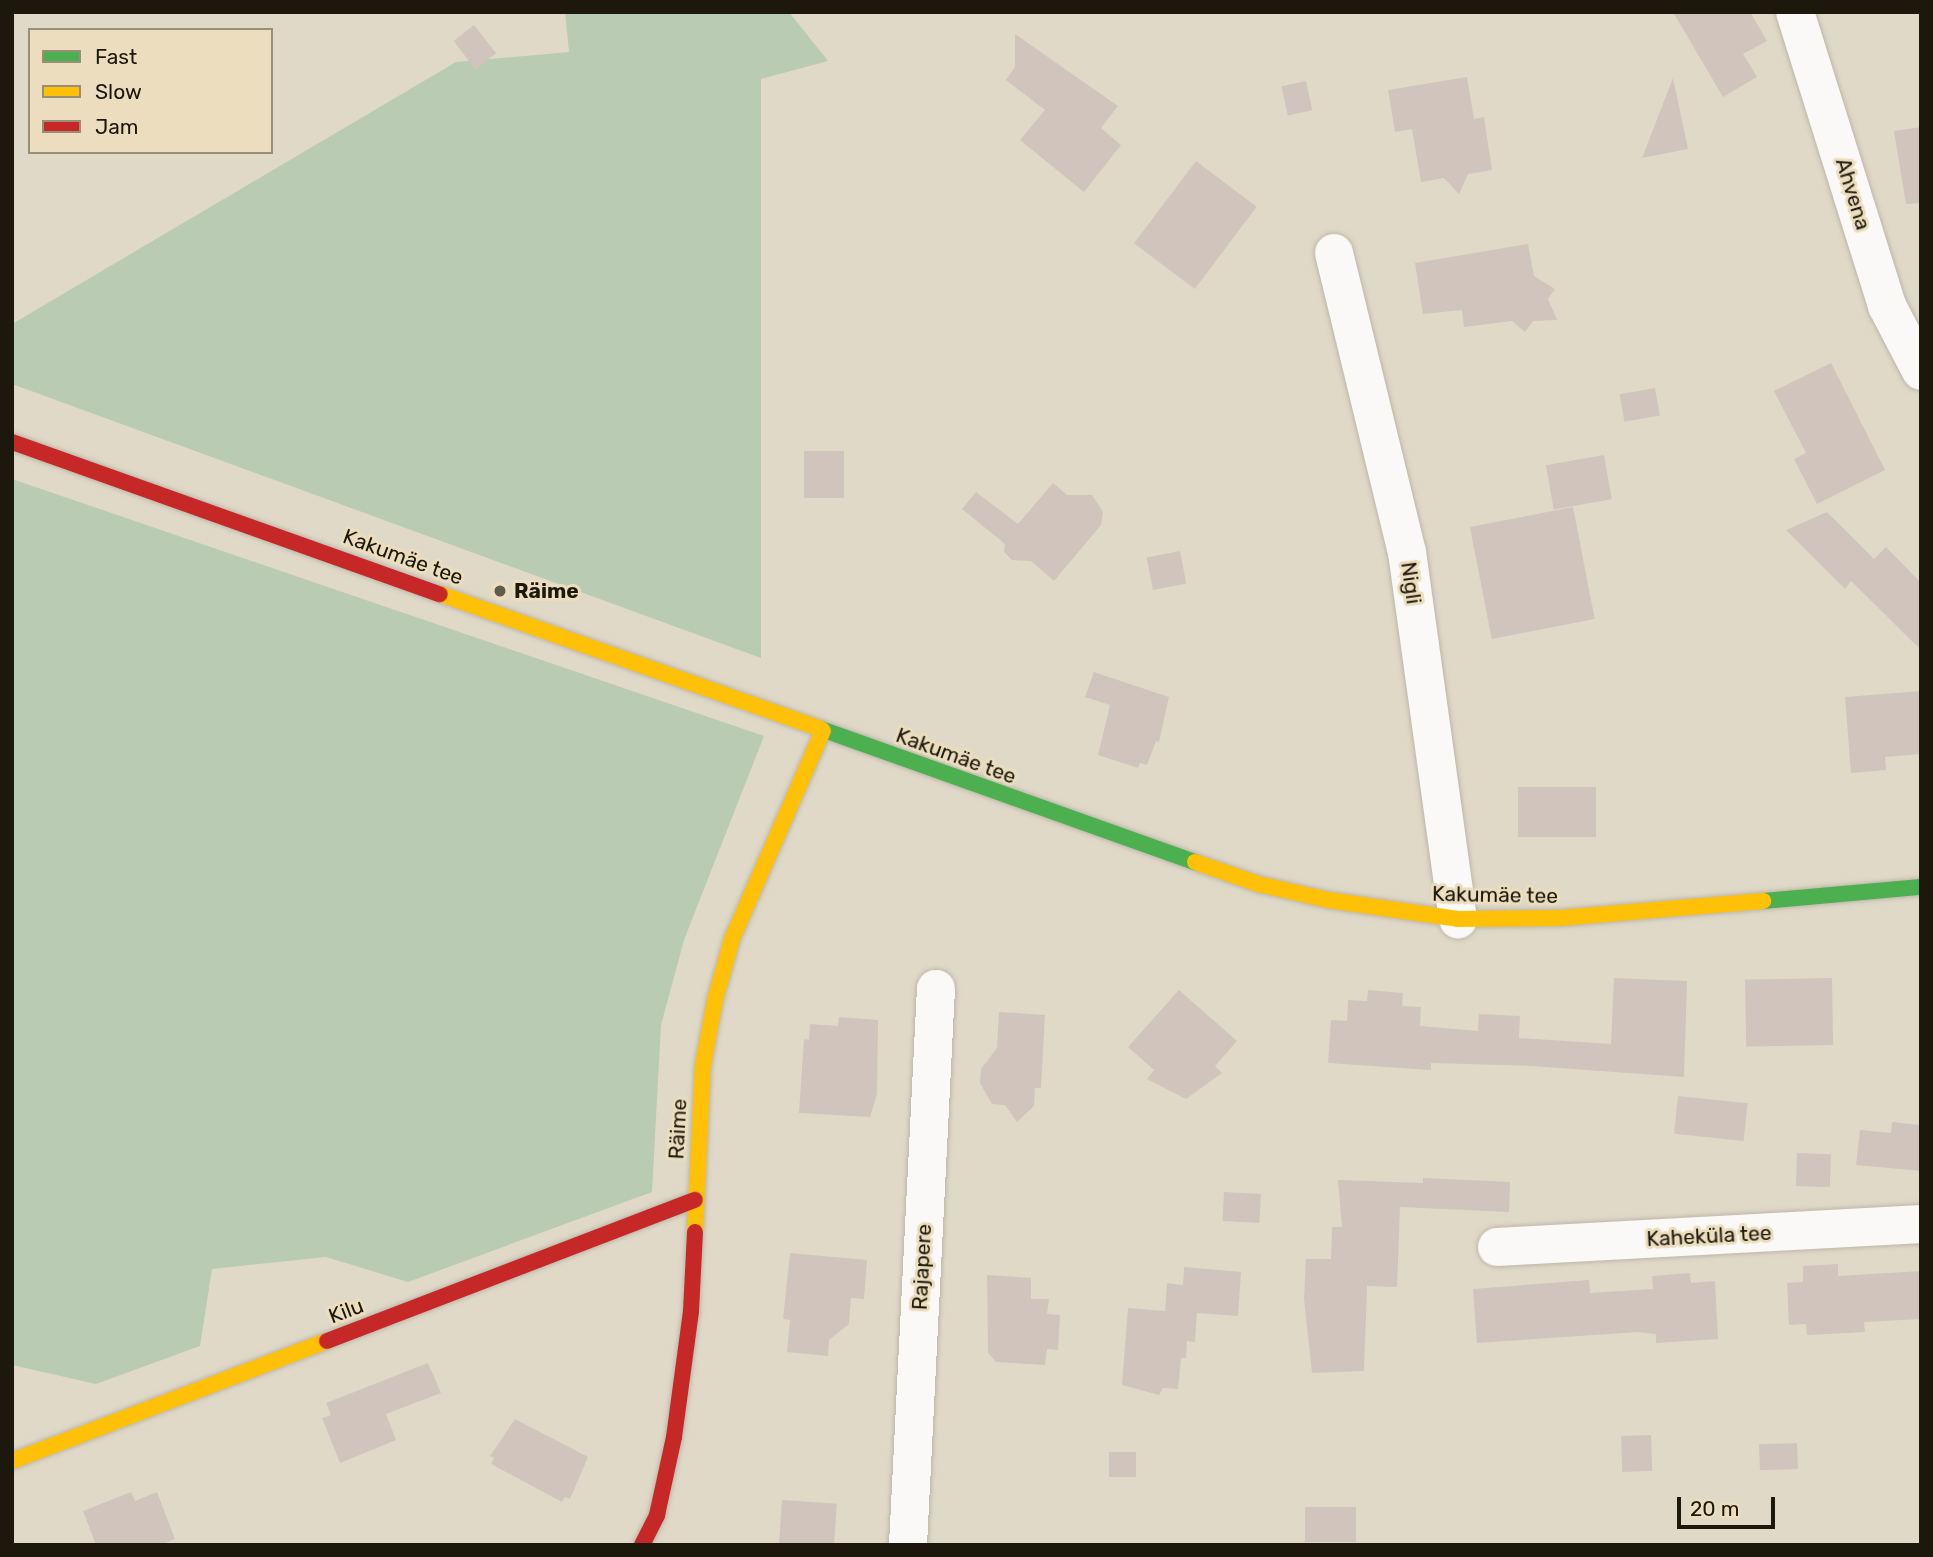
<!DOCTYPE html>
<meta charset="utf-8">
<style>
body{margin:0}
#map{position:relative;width:1933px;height:1557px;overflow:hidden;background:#e0d9c8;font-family:Rubik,sans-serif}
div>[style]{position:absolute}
.green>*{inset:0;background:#bacbb4}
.building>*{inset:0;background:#d1c4bc;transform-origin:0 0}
.roads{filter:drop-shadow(0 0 2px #bdb7a9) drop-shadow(0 0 2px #bdb7a9)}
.street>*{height:38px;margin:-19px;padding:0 19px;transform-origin:19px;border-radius:19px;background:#faf9f7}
.fast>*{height:16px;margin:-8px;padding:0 8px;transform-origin:8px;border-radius:8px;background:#4caf50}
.slow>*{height:16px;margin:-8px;padding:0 8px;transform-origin:8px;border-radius:8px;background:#ffc107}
.jam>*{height:16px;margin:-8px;padding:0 8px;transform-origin:8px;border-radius:8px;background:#c62828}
.dots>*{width:19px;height:19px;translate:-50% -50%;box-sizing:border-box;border:4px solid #ebddbd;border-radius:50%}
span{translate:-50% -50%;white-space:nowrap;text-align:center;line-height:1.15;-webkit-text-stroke:6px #ebddbd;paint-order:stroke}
.street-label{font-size:21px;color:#1d180c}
.poi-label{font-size:21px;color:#1d180c;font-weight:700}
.left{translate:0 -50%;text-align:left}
.frame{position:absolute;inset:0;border:14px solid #1d180c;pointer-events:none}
.legend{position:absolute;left:28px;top:28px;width:245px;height:126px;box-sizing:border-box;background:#ebddbd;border:2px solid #998e76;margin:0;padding:9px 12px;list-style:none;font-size:21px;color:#1d180c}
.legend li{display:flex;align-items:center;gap:14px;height:35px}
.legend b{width:35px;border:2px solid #998e76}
.scale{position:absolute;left:1677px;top:1497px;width:98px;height:32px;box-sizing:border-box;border:4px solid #1d180c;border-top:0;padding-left:9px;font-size:21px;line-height:24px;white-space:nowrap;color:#1d180c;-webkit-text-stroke:5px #ebddbd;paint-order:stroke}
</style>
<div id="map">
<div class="green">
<div style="clip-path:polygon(565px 12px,789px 12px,828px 61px,761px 79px,761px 658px,12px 384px,12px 324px,456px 62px,569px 52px)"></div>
<div style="clip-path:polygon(12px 479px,764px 736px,684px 940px,661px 1025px,652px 1192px,408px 1282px,326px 1257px,212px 1269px,200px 1346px,96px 1384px,12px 1365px)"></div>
</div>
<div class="building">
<div style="clip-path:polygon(1673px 12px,1750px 12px,1767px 41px,1743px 54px,1757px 77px,1723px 97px)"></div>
<div style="left:474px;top:25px;width:36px;height:26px;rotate:52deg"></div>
<div style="clip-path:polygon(1015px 34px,1118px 106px,1101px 128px,1121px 145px,1084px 192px,1020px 140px,1045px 110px,1006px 80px,1015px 67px)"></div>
<div style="clip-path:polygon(1467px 77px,1474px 119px,1484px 117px,1492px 170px,1468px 174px,1459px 194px,1444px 178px,1421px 182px,1412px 129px,1395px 132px,1388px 90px)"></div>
<div style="clip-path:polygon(1673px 78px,1688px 149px,1642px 158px)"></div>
<div style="left:1306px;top:81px;width:30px;height:25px;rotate:78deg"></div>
<div style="clip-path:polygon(1921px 127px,1921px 203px,1906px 204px,1894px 131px)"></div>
<div style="left:1196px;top:161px;width:76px;height:103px;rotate:37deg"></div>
<div style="clip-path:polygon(1528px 244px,1534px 276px,1555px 289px,1548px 299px,1557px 320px,1533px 321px,1525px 332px,1512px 321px,1464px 327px,1462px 310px,1423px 314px,1415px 263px)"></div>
<div style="clip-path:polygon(1831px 363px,1885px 470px,1817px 504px,1794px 459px,1806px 453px,1774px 391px)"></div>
<div style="left:1655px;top:388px;width:28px;height:36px;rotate:80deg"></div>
<div style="left:804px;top:451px;width:40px;height:47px"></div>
<div style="left:1604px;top:455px;width:45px;height:59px;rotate:80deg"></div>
<div style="clip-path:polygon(1053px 483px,1067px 495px,1092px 495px,1103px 512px,1101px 525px,1054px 581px,1031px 561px,1012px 560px,1004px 552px,1005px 544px,962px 509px,976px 492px,1018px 524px)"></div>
<div style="left:1573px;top:507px;width:114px;height:105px;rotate:79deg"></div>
<div style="clip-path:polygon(1827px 512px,1874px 559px,1886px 547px,1921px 583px,1921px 650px,1851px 581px,1845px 589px,1786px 530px)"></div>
<div style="left:1180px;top:551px;width:33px;height:34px;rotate:79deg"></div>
<div style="clip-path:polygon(1094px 672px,1169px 697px,1159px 742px,1156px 741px,1147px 765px,1140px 763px,1138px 768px,1098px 755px,1110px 705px,1085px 697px)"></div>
<div style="clip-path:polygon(1921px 691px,1921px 754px,1885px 757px,1886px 770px,1851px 773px,1845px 697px)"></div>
<div style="left:1518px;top:787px;width:78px;height:50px"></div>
<div style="clip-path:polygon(1614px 978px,1687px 981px,1684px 1077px,1531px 1066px,1431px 1063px,1431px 1070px,1328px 1063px,1331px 1020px,1347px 1021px,1348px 1000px,1367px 1001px,1368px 990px,1403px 993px,1402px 1006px,1421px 1007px,1420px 1026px,1478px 1031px,1479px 1014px,1520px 1016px,1519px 1038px,1611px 1044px)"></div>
<div style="left:1832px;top:978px;width:67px;height:87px;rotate:89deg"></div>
<div style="clip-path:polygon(1179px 990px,1237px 1041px,1215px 1066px,1222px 1073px,1186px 1099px,1147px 1079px,1154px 1070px,1128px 1047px)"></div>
<div style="clip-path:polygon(999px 1012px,1045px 1015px,1041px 1088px,1035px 1088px,1034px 1106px,1017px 1122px,1005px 1105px,992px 1104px,980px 1083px,981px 1069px,997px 1048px)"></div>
<div style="clip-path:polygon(839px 1017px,878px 1020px,877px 1094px,870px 1117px,799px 1113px,804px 1039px,809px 1040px,810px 1024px,838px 1026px)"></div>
<div style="left:1678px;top:1096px;width:70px;height:38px;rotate:6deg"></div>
<div style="clip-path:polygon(1892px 1122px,1921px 1125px,1921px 1171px,1856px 1165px,1860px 1130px,1891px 1133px)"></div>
<div style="left:1797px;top:1153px;width:34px;height:33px;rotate:2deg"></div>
<div style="clip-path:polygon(1423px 1178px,1510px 1182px,1509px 1212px,1400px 1207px,1397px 1287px,1367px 1286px,1364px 1371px,1312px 1373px,1304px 1299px,1306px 1259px,1331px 1259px,1332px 1227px,1342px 1227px,1338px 1180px,1423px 1183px)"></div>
<div style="left:1224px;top:1192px;width:37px;height:29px;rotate:3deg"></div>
<div style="clip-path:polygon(790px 1253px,867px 1260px,864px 1299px,851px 1298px,849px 1324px,829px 1340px,828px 1356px,787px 1352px,790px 1320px,783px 1319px)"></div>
<div style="clip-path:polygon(1838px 1264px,1838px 1276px,1921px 1271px,1921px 1319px,1864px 1322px,1865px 1332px,1807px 1335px,1806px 1324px,1789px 1325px,1787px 1283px,1803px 1282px,1803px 1266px)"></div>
<div style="clip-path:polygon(1184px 1267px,1241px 1272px,1238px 1316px,1197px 1313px,1195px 1342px,1187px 1341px,1186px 1358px,1181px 1358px,1178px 1389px,1163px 1388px,1159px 1395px,1122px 1385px,1128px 1308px,1165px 1311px,1167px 1283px,1183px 1285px)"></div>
<div style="clip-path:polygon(1690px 1273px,1691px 1283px,1715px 1281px,1718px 1339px,1656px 1343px,1656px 1334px,1638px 1332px,1477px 1343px,1473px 1289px,1589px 1280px,1590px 1293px,1653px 1289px,1652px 1276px)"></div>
<div style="clip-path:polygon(987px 1275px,1031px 1278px,1031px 1299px,1049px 1299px,1047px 1314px,1060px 1315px,1058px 1350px,1047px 1349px,1045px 1365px,996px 1362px,988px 1353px)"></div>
<div style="clip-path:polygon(428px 1363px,441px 1393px,386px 1414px,396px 1440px,340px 1463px,322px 1418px,331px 1415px,326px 1403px)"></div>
<div style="clip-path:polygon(515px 1419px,588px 1457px,570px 1499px,565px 1497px,562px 1502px,491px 1464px,494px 1458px,490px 1456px)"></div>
<div style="left:1651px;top:1435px;width:36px;height:30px;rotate:88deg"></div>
<div style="left:1797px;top:1443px;width:26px;height:38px;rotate:88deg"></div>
<div style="left:1109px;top:1452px;width:27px;height:25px"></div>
<div style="clip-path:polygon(131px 1492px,135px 1501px,157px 1492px,175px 1539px,160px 1545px,96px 1545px,83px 1511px)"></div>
<div style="left:782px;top:1500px;width:55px;height:45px;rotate:4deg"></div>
<div style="left:1356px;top:1507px;width:35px;height:51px;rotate:90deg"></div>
</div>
<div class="roads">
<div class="street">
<div style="left:1795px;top:12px;width:308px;rotate:72.6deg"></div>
<div style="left:1887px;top:306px;width:73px;rotate:62.4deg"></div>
<div style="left:1334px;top:253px;width:308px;rotate:76.3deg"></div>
<div style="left:1407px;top:552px;width:371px;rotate:82.1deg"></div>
<div style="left:1497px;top:1247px;width:425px;rotate:-3.1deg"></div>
<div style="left:908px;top:1545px;width:557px;rotate:-87.12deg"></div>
</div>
<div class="fast">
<div style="left:821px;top:729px;width:397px;rotate:19.6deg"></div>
<div style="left:1763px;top:901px;width:159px;rotate:-5.1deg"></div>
</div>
<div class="slow">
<div style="left:440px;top:594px;width:404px;rotate:19.5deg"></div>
<div style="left:1195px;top:862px;width:67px;rotate:19.2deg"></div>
<div style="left:1258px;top:884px;width:72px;rotate:12.9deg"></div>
<div style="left:1328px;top:900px;width:131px;rotate:8.3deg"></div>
<div style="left:1458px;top:919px;width:102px;rotate:-0.6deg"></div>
<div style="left:1560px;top:918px;width:204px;rotate:-4.8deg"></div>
<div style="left:695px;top:1232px;width:167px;rotate:-87.3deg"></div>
<div style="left:703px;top:1065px;width:66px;rotate:-79.5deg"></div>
<div style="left:715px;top:1000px;width:63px;rotate:-74.4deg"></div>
<div style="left:732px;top:939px;width:227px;rotate:-66.4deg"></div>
<div style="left:12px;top:1461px;width:337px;rotate:-20.9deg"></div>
</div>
<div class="jam">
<div style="left:12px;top:442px;width:454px;rotate:19.6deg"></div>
<div style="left:327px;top:1341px;width:394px;rotate:-21deg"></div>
<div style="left:642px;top:1545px;width:34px;rotate:-63deg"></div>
<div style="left:657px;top:1515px;width:80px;rotate:-77.7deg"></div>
<div style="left:674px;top:1437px;width:127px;rotate:-82.3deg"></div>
<div style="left:691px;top:1311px;width:79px;rotate:-87.1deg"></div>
</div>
</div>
<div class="dots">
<div style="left:500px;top:591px;background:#615c4e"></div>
</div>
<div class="street-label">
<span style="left:1853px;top:194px;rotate:73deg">Ahvena</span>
<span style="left:403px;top:557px;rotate:20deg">Kakumäe tee</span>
<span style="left:1411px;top:583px;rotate:82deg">Nigli</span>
<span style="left:956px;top:756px;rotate:20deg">Kakumäe tee</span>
<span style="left:1495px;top:895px;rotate:1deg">Kakumäe tee</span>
<span style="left:678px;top:1129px;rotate:-87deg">Räime</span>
<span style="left:1709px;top:1236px;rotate:-3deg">Kaheküla tee</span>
<span style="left:922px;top:1267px;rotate:-87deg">Rajapere</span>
<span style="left:346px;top:1311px;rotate:-21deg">Kilu</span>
</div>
<div class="poi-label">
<span class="left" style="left:514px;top:591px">Räime</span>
</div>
<div class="frame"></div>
<ul class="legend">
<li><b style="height:9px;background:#4caf50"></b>Fast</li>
<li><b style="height:9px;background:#ffc107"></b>Slow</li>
<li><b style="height:9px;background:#c62828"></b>Jam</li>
</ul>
<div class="scale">20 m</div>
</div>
